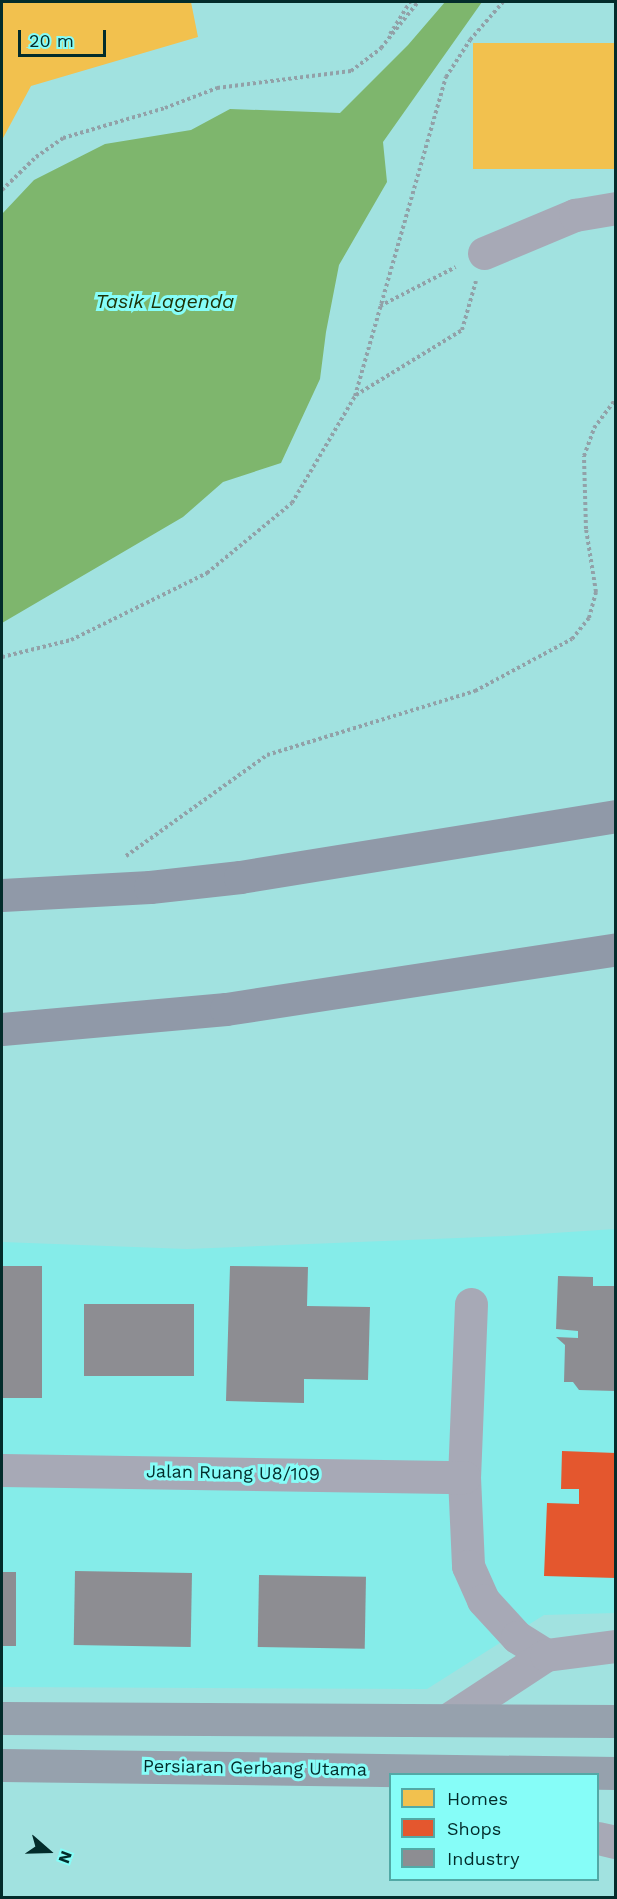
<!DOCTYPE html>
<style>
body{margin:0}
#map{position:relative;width:617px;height:1899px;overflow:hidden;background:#a1e2e0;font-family:"Work Sans",sans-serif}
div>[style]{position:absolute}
.built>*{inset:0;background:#85ece9}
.water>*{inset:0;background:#7eb66d}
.homes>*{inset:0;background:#f2c14e;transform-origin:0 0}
.shops>*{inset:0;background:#e4572e}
.industry>*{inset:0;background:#8d8d92;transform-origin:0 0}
.path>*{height:4px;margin-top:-2px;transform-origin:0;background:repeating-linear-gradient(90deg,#92a1a8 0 3px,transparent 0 6px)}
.minor>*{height:33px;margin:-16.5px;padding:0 16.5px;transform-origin:16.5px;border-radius:16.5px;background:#a7a9b6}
.major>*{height:33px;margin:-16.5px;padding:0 16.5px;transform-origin:16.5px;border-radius:16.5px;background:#96a1ad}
.highway>*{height:33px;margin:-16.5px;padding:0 16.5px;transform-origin:16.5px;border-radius:16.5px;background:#9099a8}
span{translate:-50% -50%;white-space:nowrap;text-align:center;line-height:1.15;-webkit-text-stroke:6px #86fdf8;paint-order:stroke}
.street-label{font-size:18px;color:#032c2b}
.water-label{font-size:20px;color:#1d3207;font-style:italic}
.frame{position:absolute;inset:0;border:3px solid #032c2b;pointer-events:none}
.legend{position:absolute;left:389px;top:1773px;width:210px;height:108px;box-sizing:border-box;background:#86fdf8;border:2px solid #52a9a6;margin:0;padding:8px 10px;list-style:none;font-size:18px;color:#032c2b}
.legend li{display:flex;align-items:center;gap:12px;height:30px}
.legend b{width:30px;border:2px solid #52a9a6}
.north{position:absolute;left:18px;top:1821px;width:60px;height:60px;-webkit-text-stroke:4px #86fdf8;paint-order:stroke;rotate:110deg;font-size:16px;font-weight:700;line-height:24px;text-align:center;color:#032c2b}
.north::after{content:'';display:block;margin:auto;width:21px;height:27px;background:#032c2b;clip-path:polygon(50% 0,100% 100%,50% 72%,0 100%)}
.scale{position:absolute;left:18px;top:30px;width:88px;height:27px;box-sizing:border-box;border:3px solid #032c2b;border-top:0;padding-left:8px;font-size:18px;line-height:21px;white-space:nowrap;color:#032c2b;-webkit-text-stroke:4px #86fdf8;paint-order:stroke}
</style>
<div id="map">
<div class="built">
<div style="clip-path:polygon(615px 1229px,615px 1613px,544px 1615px,427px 1689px,2px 1687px,2px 1242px,187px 1249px,507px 1236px)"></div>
</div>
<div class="water">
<div style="clip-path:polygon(445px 2px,482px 2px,383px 142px,387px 182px,339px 265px,326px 332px,320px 379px,281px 463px,223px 482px,183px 517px,2px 623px,2px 214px,34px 180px,105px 144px,191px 130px,230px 109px,340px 113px,408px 45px)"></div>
</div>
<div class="homes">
<div style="clip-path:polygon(2px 2px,191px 2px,198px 37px,31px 86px,2px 140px)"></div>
<div style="left:616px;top:43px;width:126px;height:143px;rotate:90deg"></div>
</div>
<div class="shops">
<div style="clip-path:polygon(562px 1451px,616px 1453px,616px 1578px,544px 1576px,547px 1503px,579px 1504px,579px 1489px,561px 1489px)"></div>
</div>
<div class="industry">
<div style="left:2px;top:1266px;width:40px;height:132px"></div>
<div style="clip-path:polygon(230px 1266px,308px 1267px,307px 1306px,370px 1307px,368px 1380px,304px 1379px,304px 1403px,226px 1401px)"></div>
<div style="clip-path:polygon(558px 1276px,593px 1277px,593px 1286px,616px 1286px,616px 1391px,579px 1390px,573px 1382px,564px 1382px,565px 1345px,556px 1337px,578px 1338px,578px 1331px,556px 1329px)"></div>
<div style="left:84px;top:1304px;width:110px;height:72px"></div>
<div style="left:75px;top:1571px;width:117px;height:74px;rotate:1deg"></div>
<div style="left:2px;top:1572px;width:14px;height:74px"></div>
<div style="left:259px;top:1575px;width:107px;height:72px;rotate:1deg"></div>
</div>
<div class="path">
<div style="left:390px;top:34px;width:38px;rotate:-58deg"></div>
<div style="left:2px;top:190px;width:47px;rotate:-44.1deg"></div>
<div style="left:36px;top:157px;width:33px;rotate:-35deg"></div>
<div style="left:63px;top:138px;width:106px;rotate:-16.4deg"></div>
<div style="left:165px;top:108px;width:56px;rotate:-21deg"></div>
<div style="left:217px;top:88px;width:135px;rotate:-7.2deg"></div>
<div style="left:351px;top:71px;width:38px;rotate:-37deg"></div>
<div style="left:381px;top:48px;width:59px;rotate:-51.2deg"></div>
<div style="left:380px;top:306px;width:85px;rotate:-27.2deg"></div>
<div style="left:356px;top:395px;width:124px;rotate:-31.5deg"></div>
<div style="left:462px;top:330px;width:51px;rotate:-74.1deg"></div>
<div style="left:2px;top:657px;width:71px;rotate:-13.8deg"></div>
<div style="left:71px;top:640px;width:152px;rotate:-26.2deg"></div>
<div style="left:207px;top:573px;width:110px;rotate:-39.5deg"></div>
<div style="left:292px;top:503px;width:124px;rotate:-59.5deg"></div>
<div style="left:355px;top:396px;width:332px;rotate:-74.1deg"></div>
<div style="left:446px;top:77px;width:44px;rotate:-57deg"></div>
<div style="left:470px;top:40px;width:50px;rotate:-49deg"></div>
<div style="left:126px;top:856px;width:173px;rotate:-35.6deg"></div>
<div style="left:267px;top:755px;width:218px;rotate:-17.1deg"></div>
<div style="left:475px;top:691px;width:110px;rotate:-28.2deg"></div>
<div style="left:572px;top:639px;width:27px;rotate:-51deg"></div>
<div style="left:589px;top:618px;width:27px;rotate:-75deg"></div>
<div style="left:596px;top:592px;width:64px;rotate:-99deg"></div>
<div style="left:586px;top:529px;width:73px;rotate:-91.6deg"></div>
<div style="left:584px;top:456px;width:30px;rotate:-70deg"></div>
<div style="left:594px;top:428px;width:36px;rotate:-53deg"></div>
</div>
<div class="minor">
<div style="left:484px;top:253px;width:99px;rotate:-22.7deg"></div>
<div style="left:575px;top:215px;width:42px;rotate:-9.7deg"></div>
<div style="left:471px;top:1304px;width:173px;rotate:92.3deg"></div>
<div style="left:464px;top:1477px;width:89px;rotate:87.4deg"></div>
<div style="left:468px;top:1566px;width:37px;rotate:66deg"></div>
<div style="left:483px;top:1600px;width:50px;rotate:47.4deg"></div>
<div style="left:517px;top:1637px;width:34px;rotate:32deg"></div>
<div style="left:2px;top:1470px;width:462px;rotate:0.9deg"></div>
<div style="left:447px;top:1720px;width:118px;rotate:-33.3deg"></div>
<div style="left:546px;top:1655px;width:71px;rotate:-7.3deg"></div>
<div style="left:598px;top:1838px;width:18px;rotate:13deg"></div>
</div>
<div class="major">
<div style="left:2px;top:1718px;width:614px;rotate:0.28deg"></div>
<div style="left:2px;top:1765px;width:614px;rotate:0.75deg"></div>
</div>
<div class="highway">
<div style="left:2px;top:895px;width:148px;rotate:-3.1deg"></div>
<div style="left:150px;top:887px;width:91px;rotate:-6.3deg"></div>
<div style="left:240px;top:877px;width:381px;rotate:-9.2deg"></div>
<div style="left:2px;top:1029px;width:225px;rotate:-5.1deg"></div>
<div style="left:226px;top:1009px;width:395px;rotate:-8.7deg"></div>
</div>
<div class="street-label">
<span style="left:233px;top:1473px;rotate:1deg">Jalan Ruang U8/109</span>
<span style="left:255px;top:1768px;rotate:1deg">Persiaran Gerbang Utama</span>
</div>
<div class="water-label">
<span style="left:165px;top:301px">Tasik Lagenda</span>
</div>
<div class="frame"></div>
<ul class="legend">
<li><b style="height:16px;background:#f2c14e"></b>Homes</li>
<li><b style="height:16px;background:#e4572e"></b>Shops</li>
<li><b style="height:16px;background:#8d8d92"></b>Industry</li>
</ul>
<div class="north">N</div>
<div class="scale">20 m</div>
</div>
